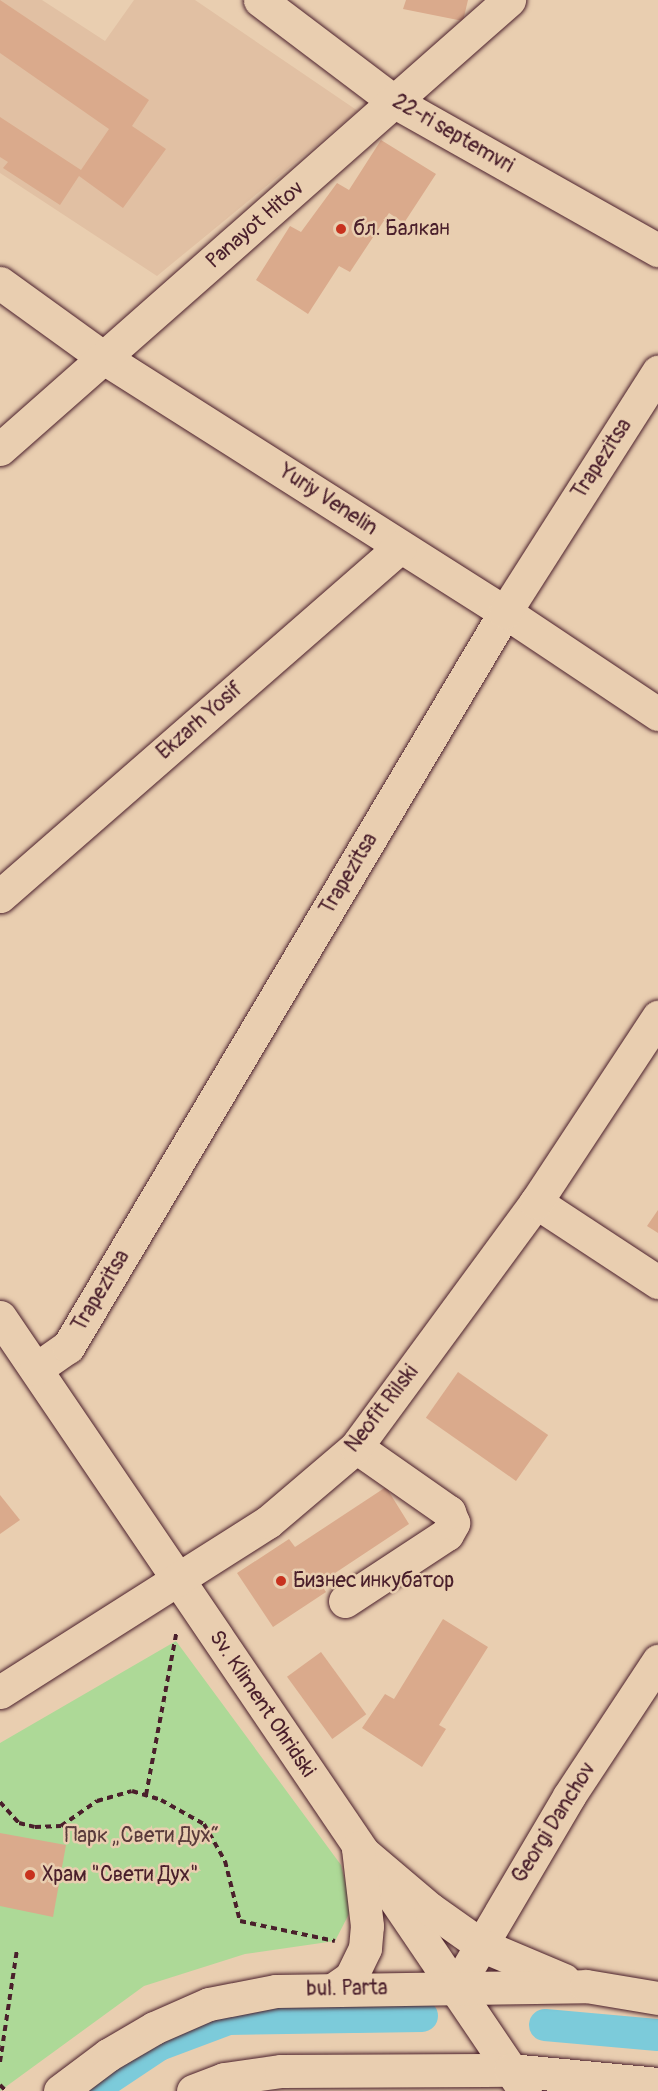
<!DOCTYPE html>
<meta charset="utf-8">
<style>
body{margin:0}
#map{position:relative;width:658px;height:2091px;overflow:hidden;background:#e9ceb0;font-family:Pangolin,sans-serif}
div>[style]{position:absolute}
.built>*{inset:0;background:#e1c0a3}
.green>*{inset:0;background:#add997}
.canal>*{height:32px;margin:-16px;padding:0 16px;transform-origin:16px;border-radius:16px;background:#7ccbda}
.building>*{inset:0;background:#daaa8c;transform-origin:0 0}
.path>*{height:4px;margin-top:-2px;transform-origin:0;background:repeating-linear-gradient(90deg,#4a1f2b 0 6px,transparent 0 10.5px)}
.roads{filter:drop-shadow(0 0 2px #4a1f2b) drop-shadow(0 0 2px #4a1f2b)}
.minor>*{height:33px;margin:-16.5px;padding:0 16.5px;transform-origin:16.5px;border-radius:16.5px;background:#e9ceb0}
.major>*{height:33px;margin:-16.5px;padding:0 16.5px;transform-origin:16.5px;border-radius:16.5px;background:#e9ceb0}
.dots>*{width:16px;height:16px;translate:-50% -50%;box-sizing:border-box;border:3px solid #e9ceb0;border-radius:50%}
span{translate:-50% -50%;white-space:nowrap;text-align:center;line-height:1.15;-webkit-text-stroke:5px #e9ceb0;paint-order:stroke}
.street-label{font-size:21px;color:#4a1f2b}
.poi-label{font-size:21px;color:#4a1f2b}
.left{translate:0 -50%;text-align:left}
.park-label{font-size:21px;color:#593b3b}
</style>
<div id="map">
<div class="built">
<div style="clip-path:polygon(0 0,42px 0,105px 41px,134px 0,195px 0,358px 111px,157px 276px,0 173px)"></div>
</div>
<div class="green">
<div style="clip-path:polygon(176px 1641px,341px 1865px,348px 1893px,349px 1914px,335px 1941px,245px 1954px,144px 1986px,0 2091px,0 1743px)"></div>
</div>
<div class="canal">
<div style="left:545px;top:2025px;width:113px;rotate:5.1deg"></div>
<div style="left:90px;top:2091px;width:83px;rotate:-33.7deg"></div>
<div style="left:159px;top:2045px;width:74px;rotate:-20.6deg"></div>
<div style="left:228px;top:2019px;width:194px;rotate:-0.9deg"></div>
</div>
<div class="building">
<div style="clip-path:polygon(0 0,149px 100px,132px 126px,166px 149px,123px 208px,79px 176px,60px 205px,3px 168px,8px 162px,0 157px,0 117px,81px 170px,109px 129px,0 53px)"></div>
<div style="clip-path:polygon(406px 0,468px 0,463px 21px,403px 9px)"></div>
<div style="clip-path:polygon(381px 140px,436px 174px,404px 223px,389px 213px,350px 272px,339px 266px,308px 314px,256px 280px,290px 226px,301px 232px,337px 183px,349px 190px)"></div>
<div style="clip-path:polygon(658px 1210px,658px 1233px,647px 1226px)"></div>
<div style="left:458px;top:1372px;width:110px;height:56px;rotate:35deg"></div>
<div style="clip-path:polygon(386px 1487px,409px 1524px,320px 1583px,326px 1592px,273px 1627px,237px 1573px,289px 1539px,295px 1547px)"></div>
<div style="clip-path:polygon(0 1495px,20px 1520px,0 1534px)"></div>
<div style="clip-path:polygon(443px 1619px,488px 1647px,439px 1725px,446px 1729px,422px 1767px,362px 1728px,385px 1694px,394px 1699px)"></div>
<div style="left:321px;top:1652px;width:77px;height:42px;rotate:54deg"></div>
<div style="clip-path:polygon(0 1833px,66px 1845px,53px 1917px,0 1906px)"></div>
</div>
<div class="path">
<div style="left:146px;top:1795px;width:164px;rotate:-79.4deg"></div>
<div style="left:0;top:1802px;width:28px;rotate:48deg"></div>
<div style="left:19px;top:1823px;width:16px;rotate:14deg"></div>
<div style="left:35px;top:1827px;width:26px;rotate:-2deg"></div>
<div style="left:61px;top:1826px;width:44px;rotate:-34.8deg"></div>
<div style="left:97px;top:1801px;width:36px;rotate:-16deg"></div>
<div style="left:132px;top:1791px;width:30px;rotate:17deg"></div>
<div style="left:161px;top:1800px;width:49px;rotate:29.2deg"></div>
<div style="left:204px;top:1824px;width:43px;rotate:60.4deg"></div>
<div style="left:225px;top:1861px;width:62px;rotate:76deg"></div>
<div style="left:240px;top:1921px;width:97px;rotate:11.9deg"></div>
<div style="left:0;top:2062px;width:114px;rotate:-81.4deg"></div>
<div style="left:0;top:2085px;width:8px;rotate:45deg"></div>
</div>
<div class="roads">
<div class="minor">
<div style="left:260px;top:0;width:169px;rotate:37.1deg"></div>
<div style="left:395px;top:102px;width:302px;rotate:29.4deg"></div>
<div style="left:0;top:283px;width:128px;rotate:35.8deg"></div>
<div style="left:104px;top:358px;width:475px;rotate:32.4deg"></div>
<div style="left:505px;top:612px;width:184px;rotate:33.7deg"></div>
<div style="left:0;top:449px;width:679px;rotate:-41.42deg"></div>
<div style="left:0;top:896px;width:531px;rotate:-41.1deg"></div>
<div style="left:536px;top:1202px;width:146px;rotate:33.3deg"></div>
<div style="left:0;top:1317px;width:935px;rotate:55.85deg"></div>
<div style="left:36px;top:1369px;width:39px;rotate:-35deg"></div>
<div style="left:68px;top:1347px;width:855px;rotate:-59.27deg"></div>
<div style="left:505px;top:612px;width:285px;rotate:-57.5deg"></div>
<div style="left:345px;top:1601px;width:122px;rotate:-33.3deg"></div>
<div style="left:447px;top:1534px;width:13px;rotate:-61deg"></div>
<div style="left:453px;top:1523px;width:12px;rotate:-110deg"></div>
<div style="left:449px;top:1512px;width:113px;rotate:-145deg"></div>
<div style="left:0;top:1692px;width:317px;rotate:-32.4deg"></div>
<div style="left:268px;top:1522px;width:116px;rotate:-40.4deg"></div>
<div style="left:356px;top:1447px;width:304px;rotate:-53.7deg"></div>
<div style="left:536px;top:1202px;width:222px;rotate:-56.6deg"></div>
<div style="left:456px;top:1988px;width:223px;rotate:-59.5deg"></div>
<div style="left:569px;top:1796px;width:162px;rotate:-56.6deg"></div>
</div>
<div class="major">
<div style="left:358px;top:1848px;width:94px;rotate:40.3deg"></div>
<div style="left:430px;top:1909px;width:62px;rotate:35.2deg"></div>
<div style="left:481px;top:1945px;width:90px;rotate:22.9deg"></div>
<div style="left:334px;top:1989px;width:21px;rotate:-35deg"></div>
<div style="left:351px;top:1977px;width:32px;rotate:-64deg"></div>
<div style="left:365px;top:1948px;width:22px;rotate:-85deg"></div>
<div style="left:367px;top:1926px;width:79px;rotate:-96.6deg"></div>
<div style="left:60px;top:2091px;width:60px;rotate:-36.9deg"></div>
<div style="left:108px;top:2055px;width:53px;rotate:-30.4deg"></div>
<div style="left:154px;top:2028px;width:60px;rotate:-23.6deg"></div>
<div style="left:209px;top:2004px;width:68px;rotate:-11deg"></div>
<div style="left:276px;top:1991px;width:310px;rotate:-0.9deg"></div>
<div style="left:586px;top:1986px;width:73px;rotate:9.5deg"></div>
<div style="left:193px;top:2091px;width:33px;rotate:-21deg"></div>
<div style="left:224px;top:2079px;width:58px;rotate:-8deg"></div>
<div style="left:281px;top:2071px;width:229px;rotate:-0.3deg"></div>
<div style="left:510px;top:2070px;width:149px;rotate:5.4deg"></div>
</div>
</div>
<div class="dots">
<div style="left:341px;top:229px;background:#c8321e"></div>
<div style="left:281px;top:1581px;background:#c8321e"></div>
<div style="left:30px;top:1875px;background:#c8321e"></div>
</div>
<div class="street-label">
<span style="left:453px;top:134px;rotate:30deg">22-ri septemvri</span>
<span style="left:255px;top:225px;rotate:-41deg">Panayot Hitov</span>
<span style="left:602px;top:459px;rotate:-57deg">Trapezitsa</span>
<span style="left:328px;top:500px;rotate:33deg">Yuriy Venelin</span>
<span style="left:200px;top:721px;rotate:-41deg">Ekzarh Yosif</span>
<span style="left:349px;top:874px;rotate:-59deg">Trapezitsa</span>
<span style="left:101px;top:1291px;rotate:-59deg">Trapezitsa</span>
<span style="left:382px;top:1409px;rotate:-52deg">Neofit Rilski</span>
<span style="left:262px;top:1704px;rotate:56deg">Sv. Kliment Ohridski</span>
<span style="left:554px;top:1823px;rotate:-58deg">Georgi Danchov</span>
<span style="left:347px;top:1989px;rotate:-1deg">bul. Parta</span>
</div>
<div class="poi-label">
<span class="left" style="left:353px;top:229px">бл. Балкан</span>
<span class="left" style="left:293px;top:1581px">Бизнес инкубатор</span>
<span class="left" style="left:42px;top:1875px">Храм "Свети Дух"</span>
</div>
<div class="park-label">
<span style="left:142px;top:1836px">Парк „Свети Дух“</span>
</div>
</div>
